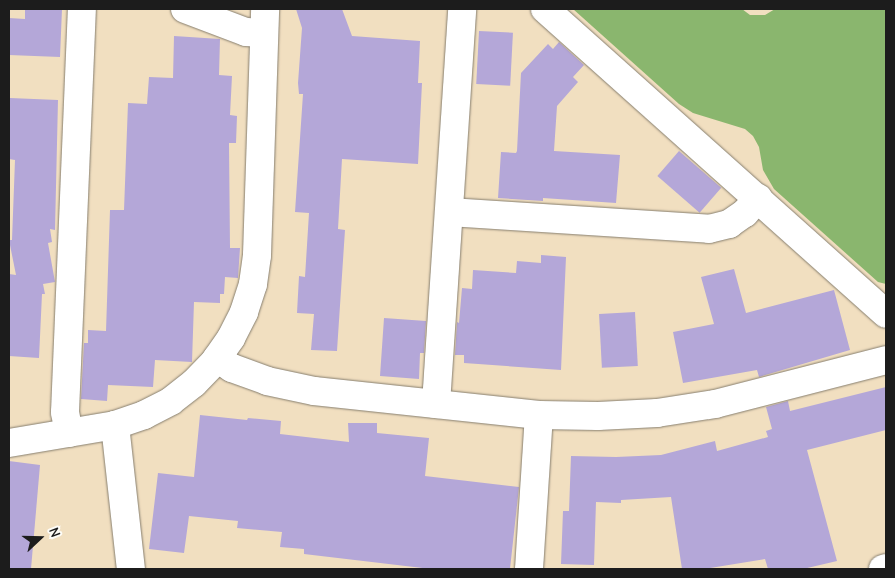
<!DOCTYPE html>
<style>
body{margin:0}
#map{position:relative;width:895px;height:578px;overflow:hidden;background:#f1dfc0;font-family:"Comic Neue",sans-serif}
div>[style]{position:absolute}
.forest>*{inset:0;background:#8ab66e}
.building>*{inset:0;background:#b4a7d8;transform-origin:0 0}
.roads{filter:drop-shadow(0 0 1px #867e6e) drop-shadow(0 0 1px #867e6e)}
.minor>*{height:28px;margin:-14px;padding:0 14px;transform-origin:14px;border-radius:14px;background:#fff}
span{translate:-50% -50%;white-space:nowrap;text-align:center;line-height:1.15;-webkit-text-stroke:5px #fdfcf7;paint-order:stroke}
.frame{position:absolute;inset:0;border:10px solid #1c1c1c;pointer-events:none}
.north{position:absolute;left:15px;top:513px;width:50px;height:50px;-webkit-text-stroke:4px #fdfcf7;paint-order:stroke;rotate:69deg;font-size:14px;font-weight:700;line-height:20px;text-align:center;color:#1c1c1c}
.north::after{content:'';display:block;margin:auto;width:18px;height:22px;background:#1c1c1c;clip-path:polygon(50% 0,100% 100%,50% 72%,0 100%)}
</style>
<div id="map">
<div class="forest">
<div style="clip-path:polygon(573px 9px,742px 9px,750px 15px,765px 15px,775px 9px,886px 9px,886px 284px,878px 282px,774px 189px,763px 170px,759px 147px,753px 136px,745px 129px,693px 113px,679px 104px)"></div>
</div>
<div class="building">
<div style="clip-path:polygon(25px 9px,62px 9px,60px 57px,9px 55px,9px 18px,25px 19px)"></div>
<div style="clip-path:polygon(296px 9px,342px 9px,352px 36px,420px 41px,418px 83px,422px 83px,418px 164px,342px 159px,338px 229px,345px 230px,337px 351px,311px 350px,314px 314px,297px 313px,299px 276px,305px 277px,309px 213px,295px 212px,303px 94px,299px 94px,298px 83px,302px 28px)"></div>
<div style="left:479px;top:31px;width:34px;height:53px;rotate:3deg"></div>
<div style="clip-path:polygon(174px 36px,220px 39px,219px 75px,232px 76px,230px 115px,237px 116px,236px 143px,229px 143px,230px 248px,240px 248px,238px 278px,225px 277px,224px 294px,220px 294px,220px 303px,194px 302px,192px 362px,155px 360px,153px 387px,108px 385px,107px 401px,81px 399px,84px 343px,88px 343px,88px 330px,106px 331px,110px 210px,124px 210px,128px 103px,147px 104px,149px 77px,173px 78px)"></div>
<div style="clip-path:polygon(559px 42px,584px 65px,573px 77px,578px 82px,557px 106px,554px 151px,620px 155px,616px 203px,543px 198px,543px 201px,498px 198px,501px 152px,516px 153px,517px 151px,521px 73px,548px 44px,553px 49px)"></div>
<div style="clip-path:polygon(10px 98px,58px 100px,55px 230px,50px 229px,52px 242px,48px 243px,55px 282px,43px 284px,45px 294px,42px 294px,39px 358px,9px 356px,9px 274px,16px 275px,9px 240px,12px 240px,15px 160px,9px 159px)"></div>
<div style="left:679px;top:151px;width:56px;height:33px;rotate:41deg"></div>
<div style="clip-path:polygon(541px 255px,566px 257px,561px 370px,464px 363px,464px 355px,455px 355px,457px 322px,459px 323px,462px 288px,472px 289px,473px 270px,516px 273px,517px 261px,541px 263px)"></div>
<div style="clip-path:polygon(734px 269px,746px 313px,834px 290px,850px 350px,759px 377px,757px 370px,683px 383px,673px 332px,714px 324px,701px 277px)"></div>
<div style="left:635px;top:312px;width:54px;height:36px;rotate:87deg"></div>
<div style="clip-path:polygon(384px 318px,426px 321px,424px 353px,420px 353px,419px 379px,380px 376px)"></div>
<div style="clip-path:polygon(886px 387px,886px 430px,807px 450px,837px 561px,803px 569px,768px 569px,765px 559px,704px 569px,682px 569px,671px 497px,621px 500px,621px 503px,596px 502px,594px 565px,561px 564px,563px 511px,569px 511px,571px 456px,616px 457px,661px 455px,715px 441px,717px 451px,768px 437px,766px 431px,772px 429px,766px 407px,788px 401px,790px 411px)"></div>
<div style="clip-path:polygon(200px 415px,247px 420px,248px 418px,281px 421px,280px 434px,349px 442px,348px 423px,377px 423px,377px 433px,429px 438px,425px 476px,519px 487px,510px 569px,431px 569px,304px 554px,304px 549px,280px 547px,282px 532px,237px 528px,238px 521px,189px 516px,184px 553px,149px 549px,158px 473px,194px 477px)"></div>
<div style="clip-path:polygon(9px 461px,40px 465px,31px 569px,9px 569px)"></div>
</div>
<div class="roads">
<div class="minor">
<div style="left:185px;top:9px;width:65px;rotate:20.7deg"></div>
<div style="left:246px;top:32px;width:18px;rotate:3deg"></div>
<div style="left:545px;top:9px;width:457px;rotate:41.8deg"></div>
<div style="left:449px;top:212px;width:261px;rotate:3.7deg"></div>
<div style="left:709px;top:229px;width:21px;rotate:-14deg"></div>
<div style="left:729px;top:224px;width:19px;rotate:-35deg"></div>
<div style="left:745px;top:213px;width:20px;rotate:-49deg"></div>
<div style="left:217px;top:358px;width:18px;rotate:34deg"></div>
<div style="left:232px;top:368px;width:37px;rotate:20deg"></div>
<div style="left:267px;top:381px;width:48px;rotate:12deg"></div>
<div style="left:314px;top:391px;width:226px;rotate:6.1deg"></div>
<div style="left:539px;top:415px;width:59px;rotate:1deg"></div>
<div style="left:598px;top:416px;width:59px;rotate:-2.9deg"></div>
<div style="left:657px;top:413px;width:59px;rotate:-8.8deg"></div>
<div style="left:715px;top:404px;width:177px;rotate:-14.4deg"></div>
<div style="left:436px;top:404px;width:396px;rotate:-86.2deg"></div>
<div style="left:115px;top:425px;width:145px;rotate:83.7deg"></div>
<div style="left:69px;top:433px;width:21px;rotate:-101deg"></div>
<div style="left:65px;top:412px;width:403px;rotate:-87.6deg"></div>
<div style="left:9px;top:443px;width:108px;rotate:-9.6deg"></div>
<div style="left:115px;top:425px;width:31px;rotate:-19deg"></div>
<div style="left:144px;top:415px;width:30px;rotate:-27deg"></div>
<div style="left:171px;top:401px;width:29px;rotate:-38deg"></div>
<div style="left:194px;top:383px;width:30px;rotate:-46deg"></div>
<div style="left:215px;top:361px;width:28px;rotate:-55deg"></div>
<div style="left:231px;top:338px;width:29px;rotate:-63deg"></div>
<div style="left:244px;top:312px;width:29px;rotate:-72deg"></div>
<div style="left:253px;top:284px;width:29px;rotate:-82deg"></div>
<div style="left:257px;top:255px;width:246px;rotate:-88.1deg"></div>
<div style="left:529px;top:569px;width:154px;rotate:-86.3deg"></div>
<div style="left:883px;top:569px;width:3px;rotate:-18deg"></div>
</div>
</div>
<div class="frame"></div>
<div class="north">N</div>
</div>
